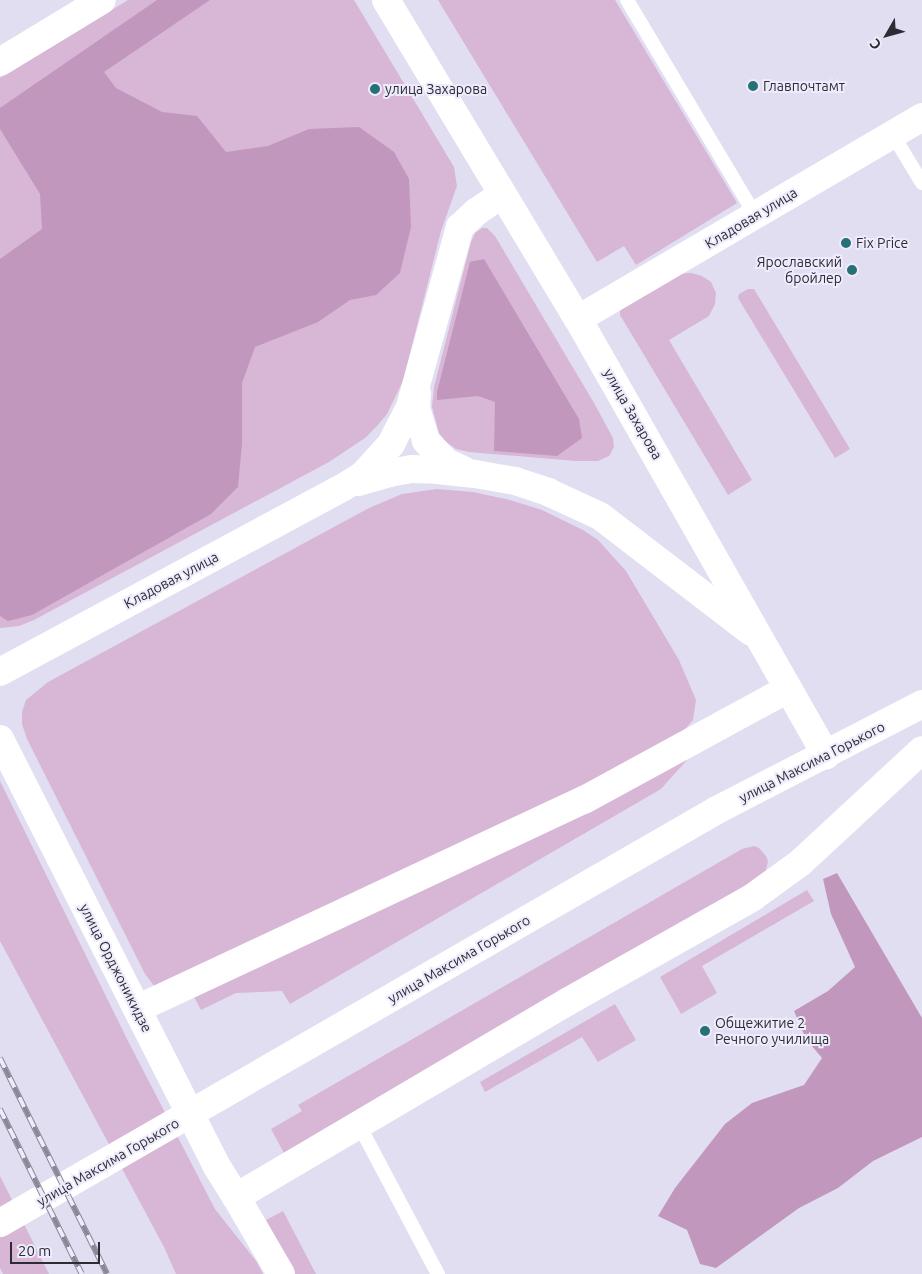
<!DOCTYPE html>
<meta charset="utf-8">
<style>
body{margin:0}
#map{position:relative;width:922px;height:1274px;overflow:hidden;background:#e1def2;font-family:Ubuntu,sans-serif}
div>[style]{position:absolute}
.green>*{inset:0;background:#d8b6d5}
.forest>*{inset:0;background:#c297be}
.lane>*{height:14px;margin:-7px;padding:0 7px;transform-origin:7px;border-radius:7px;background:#fff}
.street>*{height:28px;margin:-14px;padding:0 14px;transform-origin:14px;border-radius:14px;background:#fff}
.secondary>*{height:28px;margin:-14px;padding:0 14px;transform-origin:14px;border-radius:14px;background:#fff}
.primary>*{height:28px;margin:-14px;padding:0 14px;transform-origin:14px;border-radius:14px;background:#fff}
.rail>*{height:5.5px;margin-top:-2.75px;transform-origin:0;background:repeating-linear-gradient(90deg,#eeecfc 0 11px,#8a8896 0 22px);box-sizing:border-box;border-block:1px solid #8a8896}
.dots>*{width:14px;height:14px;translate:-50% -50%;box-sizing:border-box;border:2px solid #eeecfc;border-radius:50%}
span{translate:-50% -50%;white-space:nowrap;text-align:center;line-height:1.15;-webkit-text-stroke:4px #eeecfc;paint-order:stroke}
.poi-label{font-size:14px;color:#2d2c34}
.left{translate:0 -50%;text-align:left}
.right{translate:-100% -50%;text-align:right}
.street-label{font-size:14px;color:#2d2c34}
.north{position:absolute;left:862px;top:10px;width:50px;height:50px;-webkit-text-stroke:4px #eeecfc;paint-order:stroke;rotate:232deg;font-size:14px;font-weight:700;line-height:20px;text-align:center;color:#2d2c34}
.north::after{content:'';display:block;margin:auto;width:18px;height:22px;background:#2d2c34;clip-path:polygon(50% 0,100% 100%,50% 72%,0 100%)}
.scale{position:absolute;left:10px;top:1242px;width:90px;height:22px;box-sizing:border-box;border:2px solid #2d2c34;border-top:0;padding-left:6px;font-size:15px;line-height:18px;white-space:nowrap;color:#2d2c34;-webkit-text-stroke:4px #eeecfc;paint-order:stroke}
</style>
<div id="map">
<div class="green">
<div style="clip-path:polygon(128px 0,354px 0,454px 167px,457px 186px,441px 231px,403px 381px,387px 414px,377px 426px,365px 438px,329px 462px,34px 620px,19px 626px,0 628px,0 78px)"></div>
<div style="clip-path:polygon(438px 0,615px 0,737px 203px,636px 265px,624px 246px,597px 262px)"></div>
<div style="clip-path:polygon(482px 228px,487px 228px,495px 236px,594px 403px,613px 438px,614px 447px,609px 456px,598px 461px,576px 461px,469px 452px,456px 449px,446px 442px,439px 433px,432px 407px,434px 387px,471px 242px,475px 233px)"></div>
<div style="clip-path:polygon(691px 273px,702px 276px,711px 282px,716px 293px,715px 304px,709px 316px,669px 340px,752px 480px,728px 495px,620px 315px,620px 309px,679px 274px)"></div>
<div style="clip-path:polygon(748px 289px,754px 289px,850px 449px,835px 458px,738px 298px,739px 294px)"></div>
<div style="clip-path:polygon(437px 489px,473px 492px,510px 500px,542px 510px,583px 530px,598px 540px,626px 571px,679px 660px,696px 700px,693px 720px,680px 735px,650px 757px,155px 987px,145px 974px,27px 739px,22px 724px,22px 712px,26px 700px,48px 682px,369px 508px,402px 494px)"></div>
<div style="clip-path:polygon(685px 755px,687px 760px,661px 789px,290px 1004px,282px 991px,236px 993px,201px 1010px,191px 991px)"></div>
<div style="clip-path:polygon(0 781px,129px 1043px,215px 1209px,256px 1261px,263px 1274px,176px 1274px,164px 1247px,0 941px)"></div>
<div style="clip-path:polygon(754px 846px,759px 848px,766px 856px,768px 861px,765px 875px,285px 1155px,271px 1129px,302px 1111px,298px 1105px,742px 849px)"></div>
<div style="clip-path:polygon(807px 890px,814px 901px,702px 966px,717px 993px,681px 1014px,660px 977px)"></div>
<div style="clip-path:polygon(615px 1004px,636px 1040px,598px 1062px,582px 1037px,485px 1092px,480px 1082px)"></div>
<div style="clip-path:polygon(0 1176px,49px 1274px,3px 1274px,0 1268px)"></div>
<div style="clip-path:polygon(283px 1211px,316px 1274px,295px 1274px,266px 1220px)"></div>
</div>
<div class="forest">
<div style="clip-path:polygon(157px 0,210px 0,104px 72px,116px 88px,162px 112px,197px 116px,226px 152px,268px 146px,309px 129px,359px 127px,394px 152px,409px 179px,411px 227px,400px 273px,376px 295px,350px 300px,318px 322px,255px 347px,242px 383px,242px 444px,238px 487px,211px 514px,32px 615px,8px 621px,0 616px,0 259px,42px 229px,40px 194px,0 129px,0 108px)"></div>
<div style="clip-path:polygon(484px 259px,579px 419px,582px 438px,557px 456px,494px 451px,495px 402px,478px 396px,437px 400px,437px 392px,470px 262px)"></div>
<div style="clip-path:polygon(837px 873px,922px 1018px,922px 1137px,873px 1161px,838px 1188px,799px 1208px,716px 1268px,700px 1264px,687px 1230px,658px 1216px,675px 1188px,725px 1124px,752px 1103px,804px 1085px,822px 1058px,806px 1039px,794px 1011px,828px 991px,855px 967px,831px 914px,823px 879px)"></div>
</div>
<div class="lane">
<div style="left:627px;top:0;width:250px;rotate:59.2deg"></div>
<div style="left:893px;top:135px;width:56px;rotate:58.9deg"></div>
<div style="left:359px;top:1125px;width:169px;rotate:62.1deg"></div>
</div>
<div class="street">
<div style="left:0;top:62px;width:119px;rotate:-31.3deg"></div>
<div style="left:578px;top:319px;width:399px;rotate:-30.4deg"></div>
<div style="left:137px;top:1009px;width:493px;rotate:-25.1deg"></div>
<div style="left:584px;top:800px;width:232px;rotate:-28.6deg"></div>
<div style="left:236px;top:1197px;width:89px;rotate:59.7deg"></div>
</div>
<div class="secondary">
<div style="left:386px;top:0;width:372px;rotate:59deg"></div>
<div style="left:578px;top:319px;width:502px;rotate:60.37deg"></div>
<div style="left:417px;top:393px;width:15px;rotate:94deg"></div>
<div style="left:416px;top:408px;width:34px;rotate:73deg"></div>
<div style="left:426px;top:441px;width:29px;rotate:46deg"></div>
<div style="left:446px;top:462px;width:21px;rotate:25deg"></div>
<div style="left:358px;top:482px;width:32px;rotate:-16deg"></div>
<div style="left:389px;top:473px;width:23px;rotate:-10deg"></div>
<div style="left:412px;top:469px;width:25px;rotate:2deg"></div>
<div style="left:437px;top:470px;width:38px;rotate:6deg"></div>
<div style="left:475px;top:474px;width:41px;rotate:9.9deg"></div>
<div style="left:515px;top:481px;width:35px;rotate:18deg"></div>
<div style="left:548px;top:492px;width:57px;rotate:24.8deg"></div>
<div style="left:600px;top:516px;width:190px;rotate:37.5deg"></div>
<div style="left:0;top:672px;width:388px;rotate:-28.3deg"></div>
<div style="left:342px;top:488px;width:25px;rotate:-32deg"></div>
<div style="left:363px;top:475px;width:42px;rotate:-47.9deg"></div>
<div style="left:391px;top:444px;width:42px;rotate:-62.8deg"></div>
<div style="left:410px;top:407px;width:187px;rotate:-74.5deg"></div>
<div style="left:460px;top:227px;width:22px;rotate:-43deg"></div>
<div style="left:476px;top:212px;width:32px;rotate:-34deg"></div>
<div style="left:0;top:739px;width:478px;rotate:63.1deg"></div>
<div style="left:216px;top:1165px;width:38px;rotate:58deg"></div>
<div style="left:236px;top:1197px;width:384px;rotate:-30.5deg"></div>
<div style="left:567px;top:1002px;width:214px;rotate:-29.4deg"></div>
<div style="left:753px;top:897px;width:58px;rotate:-35.9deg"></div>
<div style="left:800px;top:863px;width:166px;rotate:-42.8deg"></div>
</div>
<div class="primary">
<div style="left:0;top:1223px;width:827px;rotate:-29.94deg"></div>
<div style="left:717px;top:810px;width:231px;rotate:-27.3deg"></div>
</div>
<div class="rail">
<div style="left:0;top:1058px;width:241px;rotate:63.6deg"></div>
<div style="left:0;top:1109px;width:184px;rotate:63.6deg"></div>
</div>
<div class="dots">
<div style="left:753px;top:86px;background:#267076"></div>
<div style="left:375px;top:89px;background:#267076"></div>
<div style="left:846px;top:243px;background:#267076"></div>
<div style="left:852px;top:270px;background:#267076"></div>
<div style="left:705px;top:1031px;background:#267076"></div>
</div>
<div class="poi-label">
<span class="left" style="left:763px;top:86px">Главпочтамт</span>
<span class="left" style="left:385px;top:89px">улица Захарова</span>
<span class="left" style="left:856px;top:243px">Fix Price</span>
<span class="right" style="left:842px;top:270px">Ярославский<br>бройлер</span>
<span class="left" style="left:715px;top:1031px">Общежитие 2<br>Речного училища</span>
</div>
<div class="street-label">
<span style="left:751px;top:218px;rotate:-31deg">Кладовая улица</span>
<span style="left:633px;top:414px;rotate:60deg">улица Захарова</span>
<span style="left:171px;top:580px;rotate:-28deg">Кладовая улица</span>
<span style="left:812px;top:762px;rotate:-27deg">улица Максима Горького</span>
<span style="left:459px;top:959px;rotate:-30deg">улица Максима Горького</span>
<span style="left:116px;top:968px;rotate:63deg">улица Орджоникидзе</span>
<span style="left:108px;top:1162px;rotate:-30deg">улица Максима Горького</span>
</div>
<div class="north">С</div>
<div class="scale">20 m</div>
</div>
